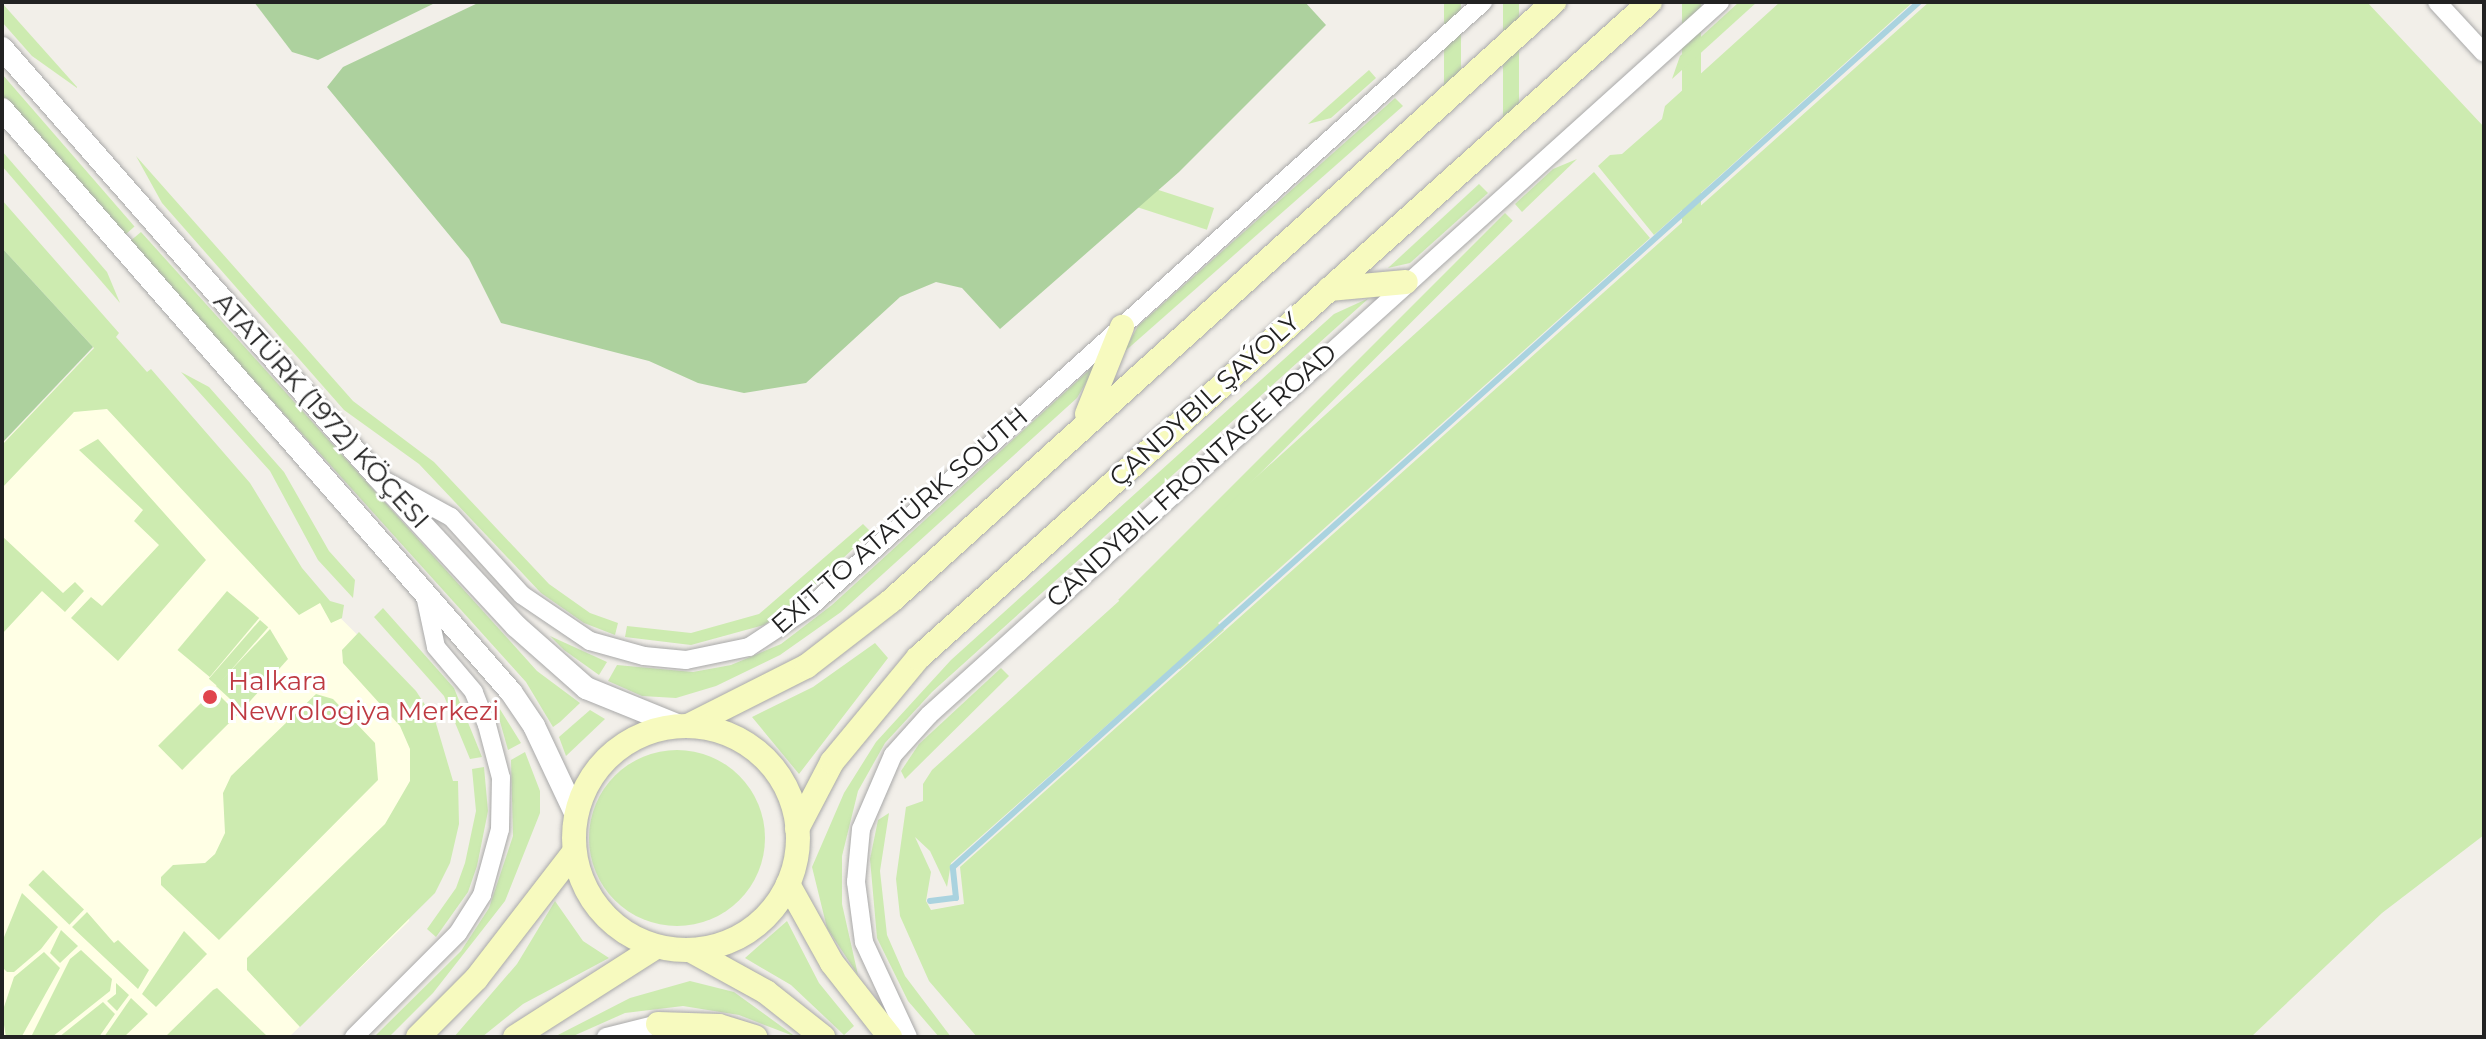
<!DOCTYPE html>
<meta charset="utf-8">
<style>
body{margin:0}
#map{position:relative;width:2486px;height:1039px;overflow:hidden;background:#f2efe9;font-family:Montserrat,sans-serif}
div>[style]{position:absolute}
.education>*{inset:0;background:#ffffe5}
.grass>*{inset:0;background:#cdebb0;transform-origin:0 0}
.round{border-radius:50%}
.forest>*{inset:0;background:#add19e}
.stream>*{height:6px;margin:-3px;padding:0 3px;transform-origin:3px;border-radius:3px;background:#aad3df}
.roads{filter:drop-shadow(0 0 2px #a9a9a9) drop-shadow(0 0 2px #a9a9a9)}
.minor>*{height:18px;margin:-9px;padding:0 9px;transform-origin:9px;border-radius:9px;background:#fff}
.tertiary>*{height:22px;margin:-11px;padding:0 11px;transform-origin:11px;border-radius:11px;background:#fff}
.secondary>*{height:24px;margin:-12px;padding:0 12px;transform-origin:12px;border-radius:12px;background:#f7fabf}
.secondary>.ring{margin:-12px;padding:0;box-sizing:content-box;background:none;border:24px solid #f7fabf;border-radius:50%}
.dots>*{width:22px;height:22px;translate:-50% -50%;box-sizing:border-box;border:4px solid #fff;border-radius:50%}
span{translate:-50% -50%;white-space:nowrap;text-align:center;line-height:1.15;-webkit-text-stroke:6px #fff;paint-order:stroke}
.street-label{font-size:26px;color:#222}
.health-label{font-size:26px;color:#be3a42}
.left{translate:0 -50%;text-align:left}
.frame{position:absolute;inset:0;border:4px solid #222;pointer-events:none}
</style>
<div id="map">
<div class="education">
<div style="clip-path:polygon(94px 348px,299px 577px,414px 691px,409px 921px,289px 1037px,2px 1037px,2px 444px)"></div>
</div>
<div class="grass">
<div style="left:1444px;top:2px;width:17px;height:90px"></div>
<div style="left:1503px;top:2px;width:16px;height:132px"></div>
<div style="left:1682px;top:2px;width:19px;height:261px"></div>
<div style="clip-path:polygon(1739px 2px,1757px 2px,1672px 79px,1680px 56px)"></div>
<div style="clip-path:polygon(1780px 2px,1913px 2px,1654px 235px,1598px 166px,1610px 155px,1622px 154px,1662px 119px,1665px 106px)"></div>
<div style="clip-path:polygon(1929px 2px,2367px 2px,2484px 127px,2484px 835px,2382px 913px,2251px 1037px,977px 1037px,929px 981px,900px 916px,896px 879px,906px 807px,923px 801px,923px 784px,932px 770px,1594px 172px,1650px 238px,1218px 623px,1224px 630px,1180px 669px,1175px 665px,951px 863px,947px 887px,930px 851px,915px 837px,931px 872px,926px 901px,931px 910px,964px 904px,960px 867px)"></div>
<div style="clip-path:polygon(2px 3px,77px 87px,77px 88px,32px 56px,2px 22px)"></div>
<div style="clip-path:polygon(1369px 70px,1376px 78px,1331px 118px,1308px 124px)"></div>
<div style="left:2px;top:74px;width:202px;height:22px;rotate:49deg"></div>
<div style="clip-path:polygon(1395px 98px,1403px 106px,1123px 353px,1138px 326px)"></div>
<div style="clip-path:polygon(2px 151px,107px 272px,120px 303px,2px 166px)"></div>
<div style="clip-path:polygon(136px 156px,353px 401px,434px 462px,549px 584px,590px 613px,618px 623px,615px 635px,584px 623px,541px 593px,419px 464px,344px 410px,162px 203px)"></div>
<div style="clip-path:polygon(1577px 159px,1522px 212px,1515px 204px,1553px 169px)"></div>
<div style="clip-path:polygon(1479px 184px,1488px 193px,1410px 263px,1388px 268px)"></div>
<div style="clip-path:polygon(2px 200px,119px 333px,116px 337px,147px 372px,151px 369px,250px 483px,302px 568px,330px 601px,344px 605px,342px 618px,331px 623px,320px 603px,299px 615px,107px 409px,74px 412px,2px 488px,2px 445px,94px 348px,2px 248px)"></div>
<div style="left:1214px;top:208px;width:23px;height:336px;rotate:108deg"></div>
<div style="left:1505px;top:213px;width:11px;height:547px;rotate:45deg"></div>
<div style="clip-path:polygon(141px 232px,537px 671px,580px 703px,560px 722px,553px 727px,526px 682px,129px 242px)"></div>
<div style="clip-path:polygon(1369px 298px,932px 692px,885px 743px,858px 791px,842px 856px,842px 904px,858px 975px,827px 928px,812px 867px,844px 793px,876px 742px,951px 660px,1334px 314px)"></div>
<div style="clip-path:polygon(1098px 362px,1077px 398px,841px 612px,780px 655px,716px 686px,676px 698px,642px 696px,608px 681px,617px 665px,693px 672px,731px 665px,781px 644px,832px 605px)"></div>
<div style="clip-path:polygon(181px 372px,209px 387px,284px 472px,329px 551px,355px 580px,353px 598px,318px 560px,270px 471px)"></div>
<div style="clip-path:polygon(98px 439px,206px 560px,118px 661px,71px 618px,91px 597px,102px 606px,159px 545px,134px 521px,143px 510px,79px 450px)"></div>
<div style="clip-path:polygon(863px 524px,871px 532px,792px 606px,764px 625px,691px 645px,625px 637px,627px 626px,691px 633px,759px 614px)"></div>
<div style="clip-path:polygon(2px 536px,63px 593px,75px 582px,84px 591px,65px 612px,42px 591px,2px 634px)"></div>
<div style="left:227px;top:591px;width:42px;height:77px;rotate:40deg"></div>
<div style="clip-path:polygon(383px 608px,454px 688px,482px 757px,470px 759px,444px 696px,374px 617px)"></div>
<div style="left:260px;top:620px;width:11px;height:78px;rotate:41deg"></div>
<div style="clip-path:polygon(270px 629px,288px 659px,242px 710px,216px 686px)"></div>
<div style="clip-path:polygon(359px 632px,416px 691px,435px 720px,453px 781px,458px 781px,459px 824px,450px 863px,435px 893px,300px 1027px,247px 970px,247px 958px,385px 824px,410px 781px,410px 749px,400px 726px,343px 663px,342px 650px)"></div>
<div style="clip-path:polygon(550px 636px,607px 662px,599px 675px,564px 650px)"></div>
<div style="clip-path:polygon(875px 643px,888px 658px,799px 774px,752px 717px,813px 687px)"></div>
<div style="clip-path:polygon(1001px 668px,1009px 676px,905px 779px,901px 771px,919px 744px)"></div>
<div style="left:214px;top:690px;width:34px;height:79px;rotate:45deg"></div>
<div style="clip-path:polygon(316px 694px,333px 699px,375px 743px,378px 780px,219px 940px,161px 885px,161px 877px,173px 865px,205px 863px,215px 854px,225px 833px,223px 793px,231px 776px)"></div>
<div style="clip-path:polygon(493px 698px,521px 743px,508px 750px,499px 718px)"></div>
<div style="clip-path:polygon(590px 710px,605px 719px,566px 756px,559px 737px)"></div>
<div class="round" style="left:589px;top:750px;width:176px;height:176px"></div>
<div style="clip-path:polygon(525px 752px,540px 791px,540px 813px,505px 901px,433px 993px,389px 1037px,374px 1037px,461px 951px,489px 908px,513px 836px,511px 760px)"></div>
<div style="clip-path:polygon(484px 767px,488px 811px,477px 866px,468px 892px,436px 937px,427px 929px,456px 888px,465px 863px,476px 811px,472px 769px)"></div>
<div style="clip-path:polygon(889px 813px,880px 871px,887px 935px,905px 976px,951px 1037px,939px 1037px,908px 1001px,877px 938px,870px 859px,878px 820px)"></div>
<div style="left:43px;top:870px;width:57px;height:21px;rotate:44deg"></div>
<div style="clip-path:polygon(22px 893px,58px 927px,41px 949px,14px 972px,7px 972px,2px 967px,2px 942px)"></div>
<div style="clip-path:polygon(555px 901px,583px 941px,609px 958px,523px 1004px,482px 1037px,454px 1037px,517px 964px)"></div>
<div style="clip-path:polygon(87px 912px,114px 943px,118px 940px,149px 970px,138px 989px,72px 927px)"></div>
<div style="clip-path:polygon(787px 921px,819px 983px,854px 1026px,844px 1035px,791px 985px,745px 958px)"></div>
<div style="clip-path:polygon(61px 930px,78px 946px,60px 963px,50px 953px)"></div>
<div style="clip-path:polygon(184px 931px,207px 954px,156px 1007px,142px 994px)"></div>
<div style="clip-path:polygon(81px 950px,112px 979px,110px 991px,52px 1037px,31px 1037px,70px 959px)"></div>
<div style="clip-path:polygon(44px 952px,60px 968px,22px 1036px,6px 1037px,2px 1013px,14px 977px)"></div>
<div style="clip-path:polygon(690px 981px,734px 992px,796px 1037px,739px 1015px,683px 1006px,625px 1013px,571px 1037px,554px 1037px,630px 998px)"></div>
<div style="clip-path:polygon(116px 983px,129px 995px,117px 1011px,107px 1001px,116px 994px)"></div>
<div style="clip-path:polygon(217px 988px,268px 1037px,165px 1037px,213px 990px)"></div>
<div style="clip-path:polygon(131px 998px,148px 1014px,124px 1037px,104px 1037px)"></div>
<div style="clip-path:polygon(103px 1002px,115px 1014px,99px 1037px,59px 1037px)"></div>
</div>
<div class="forest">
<div style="clip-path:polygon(254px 2px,437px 2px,318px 60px,292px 52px)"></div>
<div style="clip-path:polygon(480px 2px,1305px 2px,1326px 25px,1179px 172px,1000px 329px,962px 288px,936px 282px,900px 297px,806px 383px,744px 393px,698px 383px,649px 361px,501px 323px,469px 259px,327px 87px,343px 67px)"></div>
<div style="clip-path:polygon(2px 248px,93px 347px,2px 443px)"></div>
</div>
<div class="stream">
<div style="left:930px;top:901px;width:26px;rotate:-7deg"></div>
<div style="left:956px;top:898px;width:31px;rotate:-96deg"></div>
<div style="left:953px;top:867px;width:1297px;rotate:-41.84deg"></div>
</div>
<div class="roads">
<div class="minor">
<div style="left:2437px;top:2px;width:69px;rotate:47.3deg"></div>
<div style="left:387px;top:482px;width:73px;rotate:28.7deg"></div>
<div style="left:451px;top:517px;width:105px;rotate:47.7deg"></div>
<div style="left:522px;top:595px;width:82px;rotate:34.1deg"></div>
<div style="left:590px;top:641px;width:56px;rotate:15.5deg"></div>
<div style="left:644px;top:656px;width:42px;rotate:5.4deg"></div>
<div style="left:686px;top:660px;width:64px;rotate:-11.7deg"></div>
<div style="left:749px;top:647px;width:74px;rotate:-33.5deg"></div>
<div style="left:811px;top:606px;width:904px;rotate:-41.95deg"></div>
<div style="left:354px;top:1037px;width:147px;rotate:-45deg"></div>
<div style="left:458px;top:933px;width:45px;rotate:-57.7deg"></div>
<div style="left:482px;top:895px;width:68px;rotate:-74.7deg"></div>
<div style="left:500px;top:829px;width:51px;rotate:-88.9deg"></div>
<div style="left:501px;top:778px;width:55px;rotate:-104.8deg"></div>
<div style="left:487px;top:725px;width:35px;rotate:-112deg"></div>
<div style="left:474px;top:692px;width:59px;rotate:-130.2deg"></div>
<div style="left:436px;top:647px;width:48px;rotate:-102deg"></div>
<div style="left:606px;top:1037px;width:54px;rotate:-14deg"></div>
<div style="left:908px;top:1037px;width:105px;rotate:-114.9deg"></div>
<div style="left:864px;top:942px;width:61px;rotate:-97.6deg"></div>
<div style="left:856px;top:882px;width:53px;rotate:-84.6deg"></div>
<div style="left:861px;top:829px;width:81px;rotate:-66.6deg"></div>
<div style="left:893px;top:755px;width:54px;rotate:-48deg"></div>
<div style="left:929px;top:715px;width:1065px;rotate:-42.03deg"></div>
</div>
<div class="tertiary">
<div style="left:2px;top:48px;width:570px;rotate:48.77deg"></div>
<div style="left:378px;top:477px;width:203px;rotate:47.2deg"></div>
<div style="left:516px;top:626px;width:94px;rotate:41.5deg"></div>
<div style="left:586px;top:688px;width:98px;rotate:22.1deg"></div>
<div style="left:2px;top:109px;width:774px;rotate:48.88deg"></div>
<div style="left:511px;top:692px;width:41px;rotate:55.9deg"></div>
<div style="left:534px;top:726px;width:98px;rotate:64.7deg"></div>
</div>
<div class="secondary">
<div style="left:1329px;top:289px;width:77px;rotate:-5.2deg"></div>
<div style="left:1087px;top:414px;width:94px;rotate:-68.1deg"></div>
<div style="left:690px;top:725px;width:131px;rotate:-26.8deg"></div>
<div style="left:807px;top:666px;width:106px;rotate:-37.7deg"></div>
<div style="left:891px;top:601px;width:894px;rotate:-42.1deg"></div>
<div class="ring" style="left:574px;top:726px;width:200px;height:200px"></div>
<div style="left:797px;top:829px;width:76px;rotate:-62.4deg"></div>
<div style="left:832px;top:762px;width:135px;rotate:-50.4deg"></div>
<div style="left:918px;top:658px;width:983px;rotate:-41.87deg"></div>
<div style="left:788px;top:884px;width:90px;rotate:60.9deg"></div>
<div style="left:832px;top:963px;width:94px;rotate:51.9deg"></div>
<div style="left:690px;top:950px;width:87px;rotate:28.9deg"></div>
<div style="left:766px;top:992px;width:73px;rotate:38.3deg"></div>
<div style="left:658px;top:1024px;width:61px;rotate:1.9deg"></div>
<div style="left:719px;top:1026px;width:38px;rotate:17deg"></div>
<div style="left:418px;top:1037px;width:82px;rotate:-45deg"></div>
<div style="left:476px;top:979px;width:160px;rotate:-52.3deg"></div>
<div style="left:515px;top:1037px;width:167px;rotate:-32.6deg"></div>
</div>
</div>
<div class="dots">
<div style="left:210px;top:697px;background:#e0444e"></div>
</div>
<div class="street-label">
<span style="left:1205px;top:400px;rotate:-42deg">ÇANDYBIL ŞAÝOLY</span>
<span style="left:321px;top:411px;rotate:48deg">ATATÜRK (1972) KÖÇESI</span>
<span style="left:1192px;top:476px;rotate:-42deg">CANDYBIL FRONTAGE ROAD</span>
<span style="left:900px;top:521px;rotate:-41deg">EXIT TO ATATÜRK SOUTH</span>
</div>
<div class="health-label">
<span class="left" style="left:228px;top:697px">Halkara<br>Newrologiya Merkezi</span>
</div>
<div class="frame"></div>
</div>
